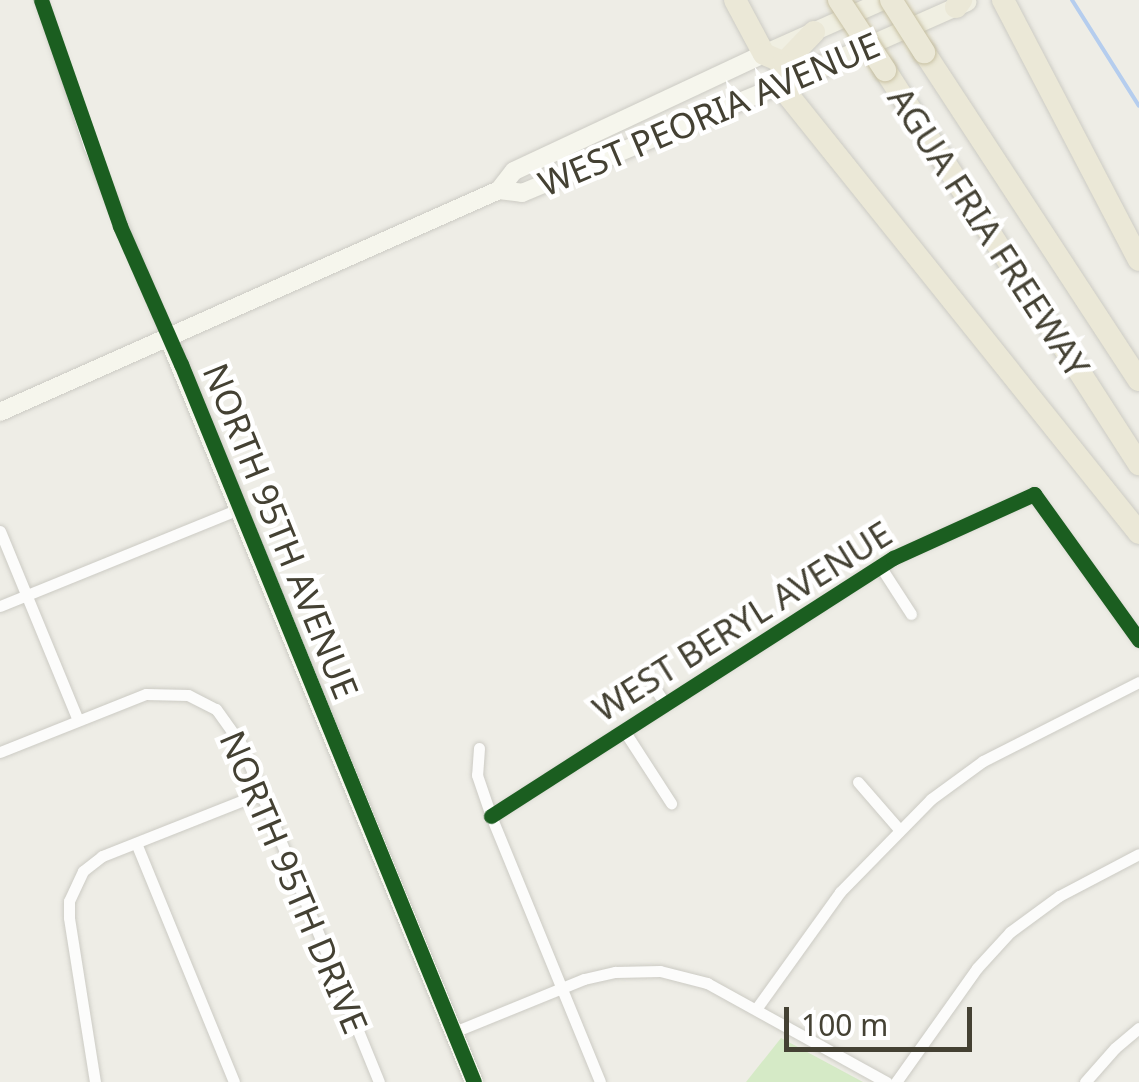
<!DOCTYPE html>
<style>
body{margin:0}
#map{position:relative;width:1139px;height:1082px;overflow:hidden;background:#eeede6;font-family:"Noto Sans",sans-serif}
div>[style]{position:absolute}
.green>*{inset:0;background:#d5eac6}
.stream>*{height:4px;margin:-2px;padding:0 2px;transform-origin:2px;border-radius:2px;background:#b5cdee}
.roads{filter:drop-shadow(0 0 2px #cccbc4) drop-shadow(0 0 2px #cccbc4)}
.street>*{height:11px;margin:-5.5px;padding:0 5.5px;transform-origin:5.5px;border-radius:5.5px;background:#fcfcfb}
.secondary>*{height:18px;margin:-9px;padding:0 9px;transform-origin:9px;border-radius:9px;background:#f6f6ed}
.primary>*{height:18px;margin:-9px;padding:0 9px;transform-origin:9px;border-radius:9px;background:#f0efe2}
.highway>*{height:22px;margin:-11px;padding:0 11px;transform-origin:11px;border-radius:11px;background:#ebe8d7}
.bridges{filter:drop-shadow(0 0 2px #c7c0a1) drop-shadow(0 0 2px #c7c0a1)}
.highway-bridge>*{height:22px;margin:-11px;padding:0 11px;transform-origin:11px;border-radius:11px;background:#ebe8d7}
.cycleway>*{height:15px;margin:-7.5px;padding:0 7.5px;transform-origin:7.5px;border-radius:7.5px;background:#1b5e20}
span{translate:-50% -50%;white-space:nowrap;text-align:center;line-height:1.15;-webkit-text-stroke:9px #fff;paint-order:stroke}
.street-label{font-size:35px;color:#444133}
.scale{position:absolute;left:784px;top:1007px;width:188px;height:45px;box-sizing:border-box;border:5px solid #444133;border-top:0;padding-left:12px;font-size:30px;line-height:35px;white-space:nowrap;color:#444133;-webkit-text-stroke:8px #fff;paint-order:stroke}
</style>
<div id="map">
<div class="green">
<div style="clip-path:polygon(781px 1038px,863px 1082px,746px 1082px)"></div>
</div>
<div class="stream">
<div style="left:1072px;top:0;width:125px;rotate:57.7deg"></div>
</div>
<div class="roads">
<div class="street">
<div style="left:41px;top:0;width:154px;rotate:71.8deg"></div>
<div style="left:89px;top:146px;width:207px;rotate:67.5deg"></div>
<div style="left:0;top:531px;width:204px;rotate:67.6deg"></div>
<div style="left:880px;top:566px;width:57px;rotate:57.1deg"></div>
<div style="left:0;top:606px;width:256px;rotate:-22.1deg"></div>
<div style="left:645px;top:673px;width:37px;rotate:57deg"></div>
<div style="left:625px;top:732px;width:85px;rotate:57.1deg"></div>
<div style="left:479px;top:748px;width:27px;rotate:94deg"></div>
<div style="left:477px;top:775px;width:43px;rotate:71.1deg"></div>
<div style="left:491px;top:816px;width:287px;rotate:67.7deg"></div>
<div style="left:0;top:752px;width:157px;rotate:-21.7deg"></div>
<div style="left:146px;top:694px;width:42px;rotate:1.4deg"></div>
<div style="left:188px;top:695px;width:31px;rotate:27deg"></div>
<div style="left:216px;top:709px;width:43px;rotate:54.5deg"></div>
<div style="left:241px;top:744px;width:365px;rotate:67.8deg"></div>
<div style="left:858px;top:782px;width:61px;rotate:49deg"></div>
<div style="left:491px;top:816px;width:478px;rotate:-32.7deg"></div>
<div style="left:893px;top:558px;width:155px;rotate:-24.4deg"></div>
<div style="left:1034px;top:494px;width:180px;rotate:54.3deg"></div>
<div style="left:136px;top:843px;width:258px;rotate:67.7deg"></div>
<div style="left:756px;top:1009px;width:144px;rotate:-54.3deg"></div>
<div style="left:840px;top:892px;width:130px;rotate:-45.6deg"></div>
<div style="left:931px;top:799px;width:64px;rotate:-36.2deg"></div>
<div style="left:983px;top:761px;width:175px;rotate:-26.9deg"></div>
<div style="left:454px;top:1032px;width:140px;rotate:-22.2deg"></div>
<div style="left:584px;top:979px;width:32px;rotate:-13deg"></div>
<div style="left:615px;top:972px;width:45px;rotate:-1.3deg"></div>
<div style="left:660px;top:971px;width:49px;rotate:14.3deg"></div>
<div style="left:707px;top:983px;width:205px;rotate:28.9deg"></div>
<div style="left:95px;top:1082px;width:167px;rotate:-99deg"></div>
<div style="left:69px;top:917px;width:16px;rotate:-90deg"></div>
<div style="left:69px;top:901px;width:33px;rotate:-65deg"></div>
<div style="left:83px;top:871px;width:24px;rotate:-38deg"></div>
<div style="left:102px;top:856px;width:171px;rotate:-21.6deg"></div>
<div style="left:896px;top:1082px;width:140px;rotate:-54.6deg"></div>
<div style="left:977px;top:968px;width:49px;rotate:-47.5deg"></div>
<div style="left:1010px;top:932px;width:61px;rotate:-36.3deg"></div>
<div style="left:1059px;top:896px;width:90px;rotate:-27.7deg"></div>
<div style="left:1085px;top:1082px;width:45px;rotate:-48.6deg"></div>
<div style="left:1115px;top:1048px;width:31px;rotate:-40deg"></div>
</div>
<div class="secondary">
<div style="left:499px;top:190px;width:23px;rotate:7deg"></div>
<div style="left:522px;top:193px;width:280px;rotate:-22.7deg"></div>
<div style="left:168px;top:337px;width:805px;rotate:67.67deg"></div>
<div style="left:0;top:412px;width:546px;rotate:-23.98deg"></div>
<div style="left:499px;top:190px;width:24px;rotate:-52deg"></div>
<div style="left:514px;top:171px;width:276px;rotate:-25.1deg"></div>
</div>
<div class="primary">
<div style="left:764px;top:54px;width:133px;rotate:-24.1deg"></div>
<div style="left:780px;top:85px;width:205px;rotate:-23.9deg"></div>
</div>
<div class="highway">
<div style="left:735px;top:0;width:61px;rotate:61.8deg"></div>
<div style="left:764px;top:54px;width:40px;rotate:23.4deg"></div>
<div style="left:801px;top:70px;width:22px;rotate:-10deg"></div>
<div style="left:1003px;top:0;width:293px;rotate:62.4deg"></div>
<div style="left:956px;top:7px;width:9px;rotate:-54deg"></div>
<div style="left:814px;top:32px;width:46px;rotate:134.1deg"></div>
<div style="left:782px;top:65px;width:20px;rotate:96deg"></div>
<div style="left:780px;top:85px;width:574px;rotate:51.29deg"></div>
<div style="left:924px;top:52px;width:392px;rotate:56.8deg"></div>
<div style="left:885px;top:70px;width:469px;rotate:57.2deg"></div>
</div>
</div>
<div class="bridges">
<div class="highway-bridge">
<div style="left:839px;top:0;width:84px;rotate:56.7deg"></div>
<div style="left:891px;top:0;width:62px;rotate:57.6deg"></div>
</div>
</div>
<div class="cycleway">
<div style="left:41px;top:0;width:239px;rotate:70.7deg"></div>
<div style="left:120px;top:226px;width:151px;rotate:66.2deg"></div>
<div style="left:181px;top:364px;width:775px;rotate:67.8deg"></div>
<div style="left:491px;top:816px;width:478px;rotate:-32.7deg"></div>
<div style="left:893px;top:558px;width:155px;rotate:-24.4deg"></div>
<div style="left:1034px;top:494px;width:180px;rotate:54.3deg"></div>
</div>
<div class="street-label">
<span style="left:709px;top:114px;rotate:-23deg">WEST PEORIA AVENUE</span>
<span style="left:989px;top:232px;rotate:57deg">AGUA FRIA FREEWAY</span>
<span style="left:281px;top:531px;rotate:68deg">NORTH 95TH AVENUE</span>
<span style="left:742px;top:621px;rotate:-32deg">WEST BERYL AVENUE</span>
<span style="left:294px;top:882px;rotate:67deg">NORTH 95TH DRIVE</span>
</div>
<div class="scale">100 m</div>
</div>
